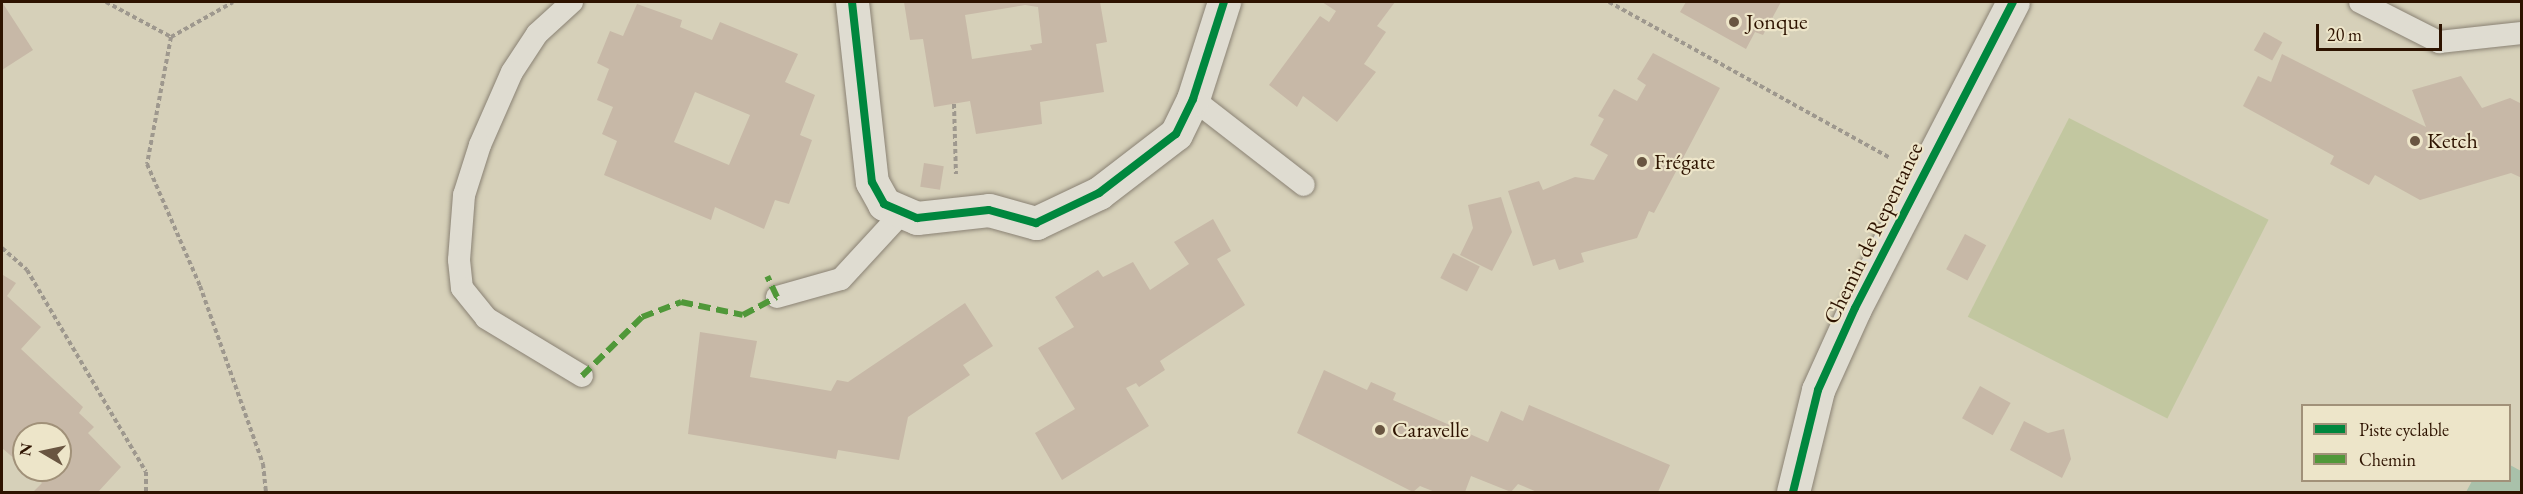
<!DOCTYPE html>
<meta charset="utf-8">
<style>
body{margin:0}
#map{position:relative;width:2523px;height:494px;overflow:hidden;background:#d6d0b9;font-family:"EB Garamond",serif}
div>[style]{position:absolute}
.green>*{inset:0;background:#c2c7a0;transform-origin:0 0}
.water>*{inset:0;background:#a9c1aa}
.building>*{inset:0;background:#c7b8a7;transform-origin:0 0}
.path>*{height:4px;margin-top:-2px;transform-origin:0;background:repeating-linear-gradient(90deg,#9e988e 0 4.5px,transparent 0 7.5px)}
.roads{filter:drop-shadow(0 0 2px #8a8274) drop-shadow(0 0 2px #8a8274)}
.lane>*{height:22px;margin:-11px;padding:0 11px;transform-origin:11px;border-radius:11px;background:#dfdcd1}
.street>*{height:33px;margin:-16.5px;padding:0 16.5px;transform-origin:16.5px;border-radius:16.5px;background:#dfdcd1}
.quiet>*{height:6px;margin-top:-3px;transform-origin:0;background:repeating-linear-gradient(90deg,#509839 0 12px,transparent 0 18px)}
.cycleway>*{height:8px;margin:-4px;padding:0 4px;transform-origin:4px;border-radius:4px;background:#00873e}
.dots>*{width:16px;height:16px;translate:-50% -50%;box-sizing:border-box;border:3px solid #ede5c9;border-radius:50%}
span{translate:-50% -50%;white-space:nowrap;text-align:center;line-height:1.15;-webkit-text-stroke:4.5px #ede5c9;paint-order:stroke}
.poi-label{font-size:22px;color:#2e1300}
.left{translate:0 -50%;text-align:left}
.street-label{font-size:22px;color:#2e1300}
.frame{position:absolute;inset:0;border:3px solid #2e1300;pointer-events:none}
.legend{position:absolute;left:2301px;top:404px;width:210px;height:78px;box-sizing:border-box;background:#ede5c9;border:2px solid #a19179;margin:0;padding:8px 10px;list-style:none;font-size:18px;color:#2e1300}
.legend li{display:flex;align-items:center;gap:12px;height:30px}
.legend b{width:30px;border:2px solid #a19179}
.north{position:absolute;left:12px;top:422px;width:60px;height:60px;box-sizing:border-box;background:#ede5c9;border:2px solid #a19179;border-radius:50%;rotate:279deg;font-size:16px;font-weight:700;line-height:24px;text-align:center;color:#2e1300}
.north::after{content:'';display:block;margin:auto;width:21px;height:27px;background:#695541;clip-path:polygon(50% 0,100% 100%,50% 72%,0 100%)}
.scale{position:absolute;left:2316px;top:24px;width:126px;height:27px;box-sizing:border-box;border:3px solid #2e1300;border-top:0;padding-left:8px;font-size:18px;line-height:21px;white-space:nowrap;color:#2e1300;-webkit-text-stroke:4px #ede5c9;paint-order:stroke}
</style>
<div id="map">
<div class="green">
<div style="left:2069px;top:118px;width:224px;height:223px;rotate:27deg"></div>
</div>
<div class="water">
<div style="clip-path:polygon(2510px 465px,2521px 471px,2521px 492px,2466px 492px,2472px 481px,2510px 480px)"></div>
</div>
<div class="building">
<div style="clip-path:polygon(2px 2px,33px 50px,2px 70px)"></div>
<div style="clip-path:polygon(evenodd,904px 2px,1100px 2px,1107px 42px,1096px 44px,1104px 92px,1040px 102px,1042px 124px,976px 134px,970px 101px,934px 107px,923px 39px,910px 40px,904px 2px,1025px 5px,1038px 7px,1042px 43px,1030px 45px,1032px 50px,972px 59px,965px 15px,1025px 5px)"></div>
<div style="clip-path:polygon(1322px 2px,1395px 2px,1377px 26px,1386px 32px,1364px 64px,1376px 72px,1337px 122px,1303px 96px,1297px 107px,1269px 85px,1320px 16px,1329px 22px,1336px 11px)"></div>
<div style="clip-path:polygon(1686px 2px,1781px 2px,1763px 35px,1755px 32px,1746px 49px,1680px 12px)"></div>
<div style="clip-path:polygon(evenodd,637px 4px,682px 20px,680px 27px,712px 40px,720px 22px,798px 54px,785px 82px,815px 95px,800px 135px,812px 140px,789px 204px,775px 200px,764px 229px,715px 207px,711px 220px,604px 175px,617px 141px,602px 134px,613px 107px,597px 100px,609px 69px,597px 63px,610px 31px,623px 36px,637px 4px,695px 92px,750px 115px,729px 165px,674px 142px,695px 92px)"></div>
<div style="left:2264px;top:32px;width:21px;height:21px;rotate:29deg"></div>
<div style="clip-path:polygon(1653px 53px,1720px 88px,1654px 213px,1649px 211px,1637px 238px,1581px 253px,1584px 262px,1559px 270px,1555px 259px,1533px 266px,1508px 191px,1539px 181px,1543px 190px,1575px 177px,1594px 180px,1608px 155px,1590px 145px,1604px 119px,1598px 116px,1614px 89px,1637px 101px,1646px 85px,1637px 79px)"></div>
<div style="clip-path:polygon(2282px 54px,2426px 127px,2412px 90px,2461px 76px,2482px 108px,2510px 98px,2522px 104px,2522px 178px,2511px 173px,2420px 200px,2375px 175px,2369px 185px,2330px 164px,2334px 156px,2243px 106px,2258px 76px,2271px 82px)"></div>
<div style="left:924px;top:163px;width:20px;height:24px;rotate:9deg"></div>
<div style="clip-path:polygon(1501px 197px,1512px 232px,1492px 271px,1460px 255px,1473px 228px,1468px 205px)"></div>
<div style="clip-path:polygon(1213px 219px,1231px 251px,1217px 259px,1245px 305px,1160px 361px,1165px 370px,1139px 387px,1136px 383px,1126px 388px,1149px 426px,1062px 480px,1035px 433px,1075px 409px,1038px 348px,1074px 327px,1055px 297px,1098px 270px,1103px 277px,1133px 262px,1150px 290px,1189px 264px,1174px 242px)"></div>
<div style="left:1965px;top:234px;width:24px;height:40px;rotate:28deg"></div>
<div style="left:1453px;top:253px;width:30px;height:28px;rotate:27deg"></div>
<div style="clip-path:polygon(3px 275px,16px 283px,7px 296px,41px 327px,21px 349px,83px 407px,79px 413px,94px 427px,88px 433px,121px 467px,98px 492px,33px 492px,42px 483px,28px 470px,60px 470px,60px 434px,24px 434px,24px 467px,2px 448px)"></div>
<div style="clip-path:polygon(965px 303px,993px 346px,963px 365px,970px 375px,908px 417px,899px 460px,838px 450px,836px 459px,688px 434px,700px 332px,757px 341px,750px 377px,831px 391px,837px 380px,848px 382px)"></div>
<div style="clip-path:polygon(1324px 370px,1367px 390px,1371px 382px,1396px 393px,1393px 400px,1488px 442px,1501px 411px,1523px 421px,1529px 405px,1670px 465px,1658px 492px,1537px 492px,1518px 484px,1511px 492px,1471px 476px,1465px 492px,1435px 492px,1420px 486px,1413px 492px,1297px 433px)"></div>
<div style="left:1980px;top:386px;width:35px;height:37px;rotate:29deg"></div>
<div style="clip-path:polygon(2024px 421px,2048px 433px,2064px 429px,2071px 459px,2062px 478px,2010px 450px)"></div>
</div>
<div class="path">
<div style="left:106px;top:2px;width:74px;rotate:28.3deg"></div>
<div style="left:171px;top:37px;width:129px;rotate:100.7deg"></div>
<div style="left:147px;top:164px;width:133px;rotate:66.5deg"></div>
<div style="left:200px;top:286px;width:189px;rotate:70.5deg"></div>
<div style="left:263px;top:464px;width:28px;rotate:84deg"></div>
<div style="left:1609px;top:2px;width:320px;rotate:29deg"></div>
<div style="left:171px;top:37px;width:71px;rotate:-29.4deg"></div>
<div style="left:954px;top:104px;width:70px;rotate:88.4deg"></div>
<div style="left:2px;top:248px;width:33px;rotate:41deg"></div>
<div style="left:27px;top:270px;width:234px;rotate:59.5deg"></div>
<div style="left:146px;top:472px;width:20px;rotate:90deg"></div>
</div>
<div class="roads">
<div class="lane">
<div style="left:572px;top:2px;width:47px;rotate:137.6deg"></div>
<div style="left:537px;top:34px;width:45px;rotate:123.3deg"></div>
<div style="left:512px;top:72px;width:80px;rotate:113.7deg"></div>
<div style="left:480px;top:145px;width:52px;rotate:107.7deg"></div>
<div style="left:464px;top:195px;width:65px;rotate:94.4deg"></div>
<div style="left:459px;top:260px;width:28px;rotate:84deg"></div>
<div style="left:462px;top:288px;width:38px;rotate:51deg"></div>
<div style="left:486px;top:318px;width:112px;rotate:31.1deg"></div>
<div style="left:2360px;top:2px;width:89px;rotate:26.9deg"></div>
<div style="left:2439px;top:42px;width:83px;rotate:-6.2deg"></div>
<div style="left:1193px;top:99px;width:140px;rotate:37.8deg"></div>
<div style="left:777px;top:297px;width:66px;rotate:-15.7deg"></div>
<div style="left:841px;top:279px;width:87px;rotate:-47.3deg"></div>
</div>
<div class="street">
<div style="left:852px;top:2px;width:181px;rotate:83.7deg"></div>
<div style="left:872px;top:182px;width:25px;rotate:61deg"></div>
<div style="left:884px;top:204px;width:36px;rotate:23deg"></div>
<div style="left:917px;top:218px;width:72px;rotate:-6.3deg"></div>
<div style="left:989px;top:210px;width:49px;rotate:15.5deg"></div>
<div style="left:1036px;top:223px;width:70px;rotate:-25.5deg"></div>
<div style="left:1099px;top:193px;width:97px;rotate:-37.5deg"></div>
<div style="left:1176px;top:134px;width:39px;rotate:-64deg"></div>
<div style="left:1193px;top:99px;width:102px;rotate:-72.3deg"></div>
<div style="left:1793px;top:492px;width:105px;rotate:-76.2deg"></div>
<div style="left:1818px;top:390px;width:90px;rotate:-65.7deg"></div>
<div style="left:1855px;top:308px;width:344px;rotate:-62.7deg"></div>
</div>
</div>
<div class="quiet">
<div style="left:582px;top:376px;width:84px;rotate:-44.5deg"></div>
<div style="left:642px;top:317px;width:42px;rotate:-21deg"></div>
<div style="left:681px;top:302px;width:63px;rotate:11.8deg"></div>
<div style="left:743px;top:315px;width:38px;rotate:-28deg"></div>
<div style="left:777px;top:297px;width:23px;rotate:-115deg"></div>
</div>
<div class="cycleway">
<div style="left:852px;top:2px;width:181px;rotate:83.7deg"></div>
<div style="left:872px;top:182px;width:25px;rotate:61deg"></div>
<div style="left:884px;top:204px;width:36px;rotate:23deg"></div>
<div style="left:917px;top:218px;width:72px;rotate:-6.3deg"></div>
<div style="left:989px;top:210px;width:49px;rotate:15.5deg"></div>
<div style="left:1036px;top:223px;width:70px;rotate:-25.5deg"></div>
<div style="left:1099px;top:193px;width:97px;rotate:-37.5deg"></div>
<div style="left:1176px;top:134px;width:39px;rotate:-64deg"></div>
<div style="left:1193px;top:99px;width:102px;rotate:-72.3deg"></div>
<div style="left:1793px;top:492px;width:105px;rotate:-76.2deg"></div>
<div style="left:1818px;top:390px;width:90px;rotate:-65.7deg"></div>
<div style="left:1855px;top:308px;width:344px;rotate:-62.7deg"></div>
</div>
<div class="dots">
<div style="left:1734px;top:22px;background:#695541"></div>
<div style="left:2415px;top:141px;background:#695541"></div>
<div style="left:1642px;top:162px;background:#695541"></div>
<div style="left:1380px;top:430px;background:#695541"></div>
</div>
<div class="poi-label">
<span class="left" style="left:1746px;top:22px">Jonque</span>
<span class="left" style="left:2427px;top:141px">Ketch</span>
<span class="left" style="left:1654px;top:162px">Frégate</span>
<span class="left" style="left:1392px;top:430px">Caravelle</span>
</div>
<div class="street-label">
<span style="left:1873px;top:233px;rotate:-64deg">Chemin de Repentance</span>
</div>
<div class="frame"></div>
<ul class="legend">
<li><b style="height:8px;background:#00873e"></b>Piste cyclable</li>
<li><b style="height:8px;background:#509839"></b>Chemin</li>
</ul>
<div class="north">N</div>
<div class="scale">20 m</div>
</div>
